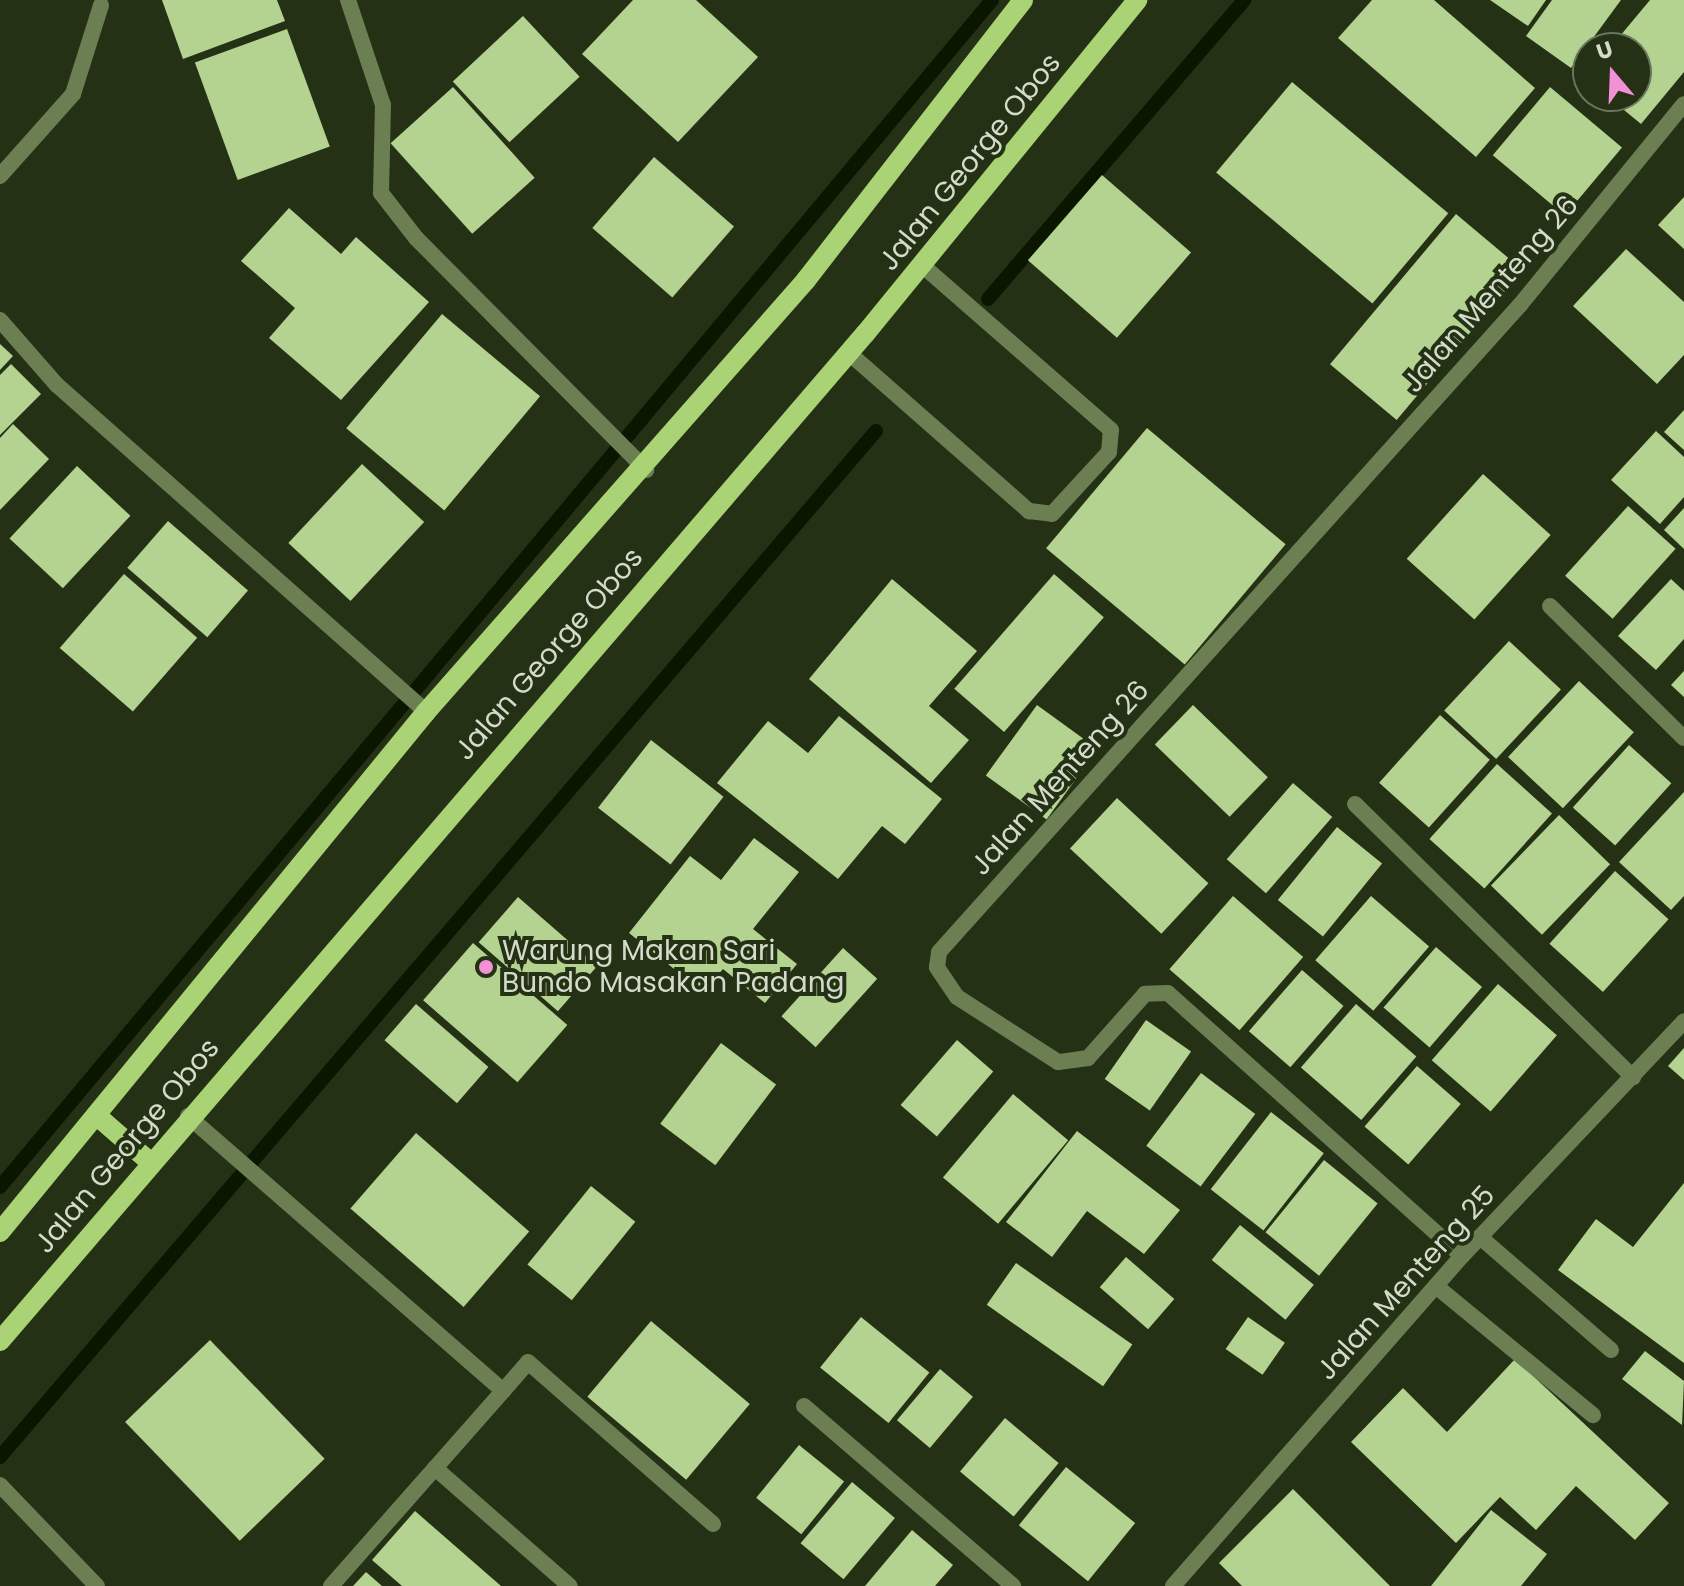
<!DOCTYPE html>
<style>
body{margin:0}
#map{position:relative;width:1684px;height:1586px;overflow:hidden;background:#243115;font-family:Poppins,sans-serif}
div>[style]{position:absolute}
.stream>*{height:14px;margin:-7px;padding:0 7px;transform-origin:7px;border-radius:7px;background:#0a1600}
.building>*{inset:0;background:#b4d290;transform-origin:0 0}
.service>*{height:16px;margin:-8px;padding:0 8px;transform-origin:8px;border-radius:8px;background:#6b7f53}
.minor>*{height:16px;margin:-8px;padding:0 8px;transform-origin:8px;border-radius:8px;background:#6b7f53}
.primary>*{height:20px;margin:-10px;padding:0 10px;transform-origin:10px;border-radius:10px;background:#a9d374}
.dots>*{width:22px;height:22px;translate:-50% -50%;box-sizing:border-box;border:4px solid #243115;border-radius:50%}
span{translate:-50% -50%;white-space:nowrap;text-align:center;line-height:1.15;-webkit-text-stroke:8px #243115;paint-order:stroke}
.street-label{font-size:28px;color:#d3dbca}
.poi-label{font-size:28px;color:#d3dbca}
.left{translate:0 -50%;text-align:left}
.north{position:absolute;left:1572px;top:32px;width:80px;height:80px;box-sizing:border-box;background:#243115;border:2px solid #6a755d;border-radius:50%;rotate:341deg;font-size:22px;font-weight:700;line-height:32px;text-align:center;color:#d3dbca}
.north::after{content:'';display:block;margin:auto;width:28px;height:36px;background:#f291d6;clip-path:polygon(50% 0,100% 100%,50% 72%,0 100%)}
</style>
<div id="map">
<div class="stream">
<div style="left:988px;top:299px;width:394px;rotate:-49.4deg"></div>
<div style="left:0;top:1187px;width:1547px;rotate:-50.11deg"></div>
<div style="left:0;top:1457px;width:1349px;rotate:-49.51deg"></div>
</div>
<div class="building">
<div style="clip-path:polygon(162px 0,277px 0,285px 21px,183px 59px)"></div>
<div style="clip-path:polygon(633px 0,696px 0,758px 57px,678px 142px,582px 54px)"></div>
<div style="clip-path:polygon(1372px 0,1434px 0,1535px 88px,1476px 157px,1338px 38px)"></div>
<div style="clip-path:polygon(1490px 0,1546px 0,1528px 26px)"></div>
<div style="clip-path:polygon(1552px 0,1621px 0,1571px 68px,1526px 36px)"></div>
<div style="clip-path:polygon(1650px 0,1684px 0,1684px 72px,1641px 124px,1607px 96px,1636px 96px,1636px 48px,1610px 48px)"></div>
<div style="left:523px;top:16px;width:83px;height:96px;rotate:47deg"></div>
<div style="left:287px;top:29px;width:125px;height:98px;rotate:70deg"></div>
<div style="left:1292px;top:82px;width:204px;height:118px;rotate:40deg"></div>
<div style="left:453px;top:87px;width:122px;height:84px;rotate:48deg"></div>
<div style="left:1550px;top:87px;width:94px;height:89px;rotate:40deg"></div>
<div style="left:654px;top:157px;width:106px;height:94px;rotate:41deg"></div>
<div style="left:1102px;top:175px;width:118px;height:113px;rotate:41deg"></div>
<div style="clip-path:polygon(1684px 197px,1684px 249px,1658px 225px)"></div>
<div style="clip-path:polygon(289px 208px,341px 254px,356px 237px,429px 302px,341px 400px,269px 338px,295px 308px,241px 261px)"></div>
<div style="left:1456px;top:214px;width:87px;height:196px;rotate:40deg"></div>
<div style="clip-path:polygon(1626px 249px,1684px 302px,1684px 355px,1657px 384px,1573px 306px)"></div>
<div style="left:442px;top:314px;width:128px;height:149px;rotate:40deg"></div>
<div style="clip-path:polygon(0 344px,13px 356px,0 370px)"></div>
<div style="clip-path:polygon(11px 364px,41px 394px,0 435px,0 375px)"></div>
<div style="clip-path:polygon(1684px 410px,1684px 450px,1664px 432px)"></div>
<div style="clip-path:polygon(13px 424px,49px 459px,0 510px,0 438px)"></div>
<div style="left:1147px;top:428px;width:181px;height:157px;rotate:40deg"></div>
<div style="clip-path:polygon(1656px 431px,1684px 457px,1684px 497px,1660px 524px,1611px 480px)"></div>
<div style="left:362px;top:464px;width:85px;height:108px;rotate:43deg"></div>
<div style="left:77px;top:466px;width:73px;height:99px;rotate:43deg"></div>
<div style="left:1483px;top:474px;width:91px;height:114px;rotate:42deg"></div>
<div style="left:1628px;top:506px;width:64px;height:94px;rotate:42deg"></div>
<div style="clip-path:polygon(1684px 508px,1684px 549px,1664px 530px)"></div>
<div style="left:168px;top:521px;width:106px;height:62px;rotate:41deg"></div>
<div style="left:124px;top:574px;width:97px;height:98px;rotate:41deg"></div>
<div style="left:1054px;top:574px;width:66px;height:152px;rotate:41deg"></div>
<div style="clip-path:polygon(892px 579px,977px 651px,929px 706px,969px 740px,931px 783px,809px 679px)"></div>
<div style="clip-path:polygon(1671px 579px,1684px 591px,1684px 639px,1656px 670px,1618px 636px)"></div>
<div style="left:1509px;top:641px;width:71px;height:95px;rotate:43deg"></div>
<div style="clip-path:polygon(1684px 671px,1684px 697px,1671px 685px)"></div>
<div style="left:1579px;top:681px;width:75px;height:104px;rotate:43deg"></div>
<div style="left:1037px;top:705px;width:75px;height:87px;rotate:36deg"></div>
<div style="left:1193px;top:705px;width:104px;height:55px;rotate:44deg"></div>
<div style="left:1440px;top:715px;width:67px;height:91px;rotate:42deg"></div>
<div style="clip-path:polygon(839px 716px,942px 799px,905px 844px,882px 826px,838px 879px,717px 783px,768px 721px,808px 753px)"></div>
<div style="left:651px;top:740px;width:92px;height:86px;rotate:38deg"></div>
<div style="left:1629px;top:745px;width:57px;height:84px;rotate:42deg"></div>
<div style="left:1497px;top:764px;width:74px;height:101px;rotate:42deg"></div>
<div style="left:1293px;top:783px;width:52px;height:101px;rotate:41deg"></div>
<div style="clip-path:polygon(1684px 792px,1684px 896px,1671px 910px,1619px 862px)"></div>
<div style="left:1117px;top:798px;width:125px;height:69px;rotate:43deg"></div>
<div style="left:1559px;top:815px;width:71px;height:98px;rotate:44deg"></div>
<div style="left:1337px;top:827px;width:58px;height:94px;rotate:39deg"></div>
<div style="clip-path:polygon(754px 838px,799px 872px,753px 929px,797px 964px,765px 1003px,723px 969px,703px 992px,629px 933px,690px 856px,721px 880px)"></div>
<div style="left:1615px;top:871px;width:72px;height:98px;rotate:42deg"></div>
<div style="left:1233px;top:896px;width:93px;height:97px;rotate:41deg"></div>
<div style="left:1371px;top:896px;width:77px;height:85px;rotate:41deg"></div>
<div style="left:518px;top:897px;width:105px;height:60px;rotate:41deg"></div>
<div style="left:473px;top:943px;width:125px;height:76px;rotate:41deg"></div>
<div style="left:1436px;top:947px;width:61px;height:80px;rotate:41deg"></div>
<div style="left:843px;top:948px;width:46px;height:92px;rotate:42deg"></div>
<div style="left:1302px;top:970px;width:55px;height:81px;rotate:41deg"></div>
<div style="left:1498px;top:984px;width:78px;height:101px;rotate:41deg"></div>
<div style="left:416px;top:1004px;width:96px;height:48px;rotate:41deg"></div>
<div style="left:1356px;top:1004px;width:80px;height:84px;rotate:41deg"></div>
<div style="left:1146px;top:1020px;width:55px;height:72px;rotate:35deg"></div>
<div style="left:957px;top:1040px;width:48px;height:86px;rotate:41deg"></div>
<div style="left:721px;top:1043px;width:69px;height:101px;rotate:37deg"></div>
<div style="clip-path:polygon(1684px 1048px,1684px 1080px,1668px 1066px)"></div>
<div style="left:1417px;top:1066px;width:58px;height:80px;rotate:41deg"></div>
<div style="left:1201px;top:1073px;width:68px;height:91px;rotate:37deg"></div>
<div style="left:1013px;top:1094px;width:72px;height:109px;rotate:40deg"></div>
<div style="left:1271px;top:1112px;width:67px;height:98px;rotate:38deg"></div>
<div style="clip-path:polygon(1077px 1131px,1180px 1210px,1144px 1254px,1087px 1211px,1052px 1257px,1006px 1222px)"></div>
<div style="left:416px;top:1133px;width:150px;height:100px;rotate:41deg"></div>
<div style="left:1324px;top:1160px;width:69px;height:93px;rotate:39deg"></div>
<div style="clip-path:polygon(1684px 1183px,1684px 1363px,1558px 1270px,1596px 1219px,1633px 1247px)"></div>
<div style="left:591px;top:1186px;width:57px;height:101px;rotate:39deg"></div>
<div style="left:1240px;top:1225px;width:95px;height:45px;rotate:39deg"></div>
<div style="left:1126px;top:1257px;width:64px;height:40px;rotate:41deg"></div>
<div style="left:1016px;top:1263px;width:142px;height:51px;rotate:35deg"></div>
<div style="left:861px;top:1317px;width:88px;height:65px;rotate:39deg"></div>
<div style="left:1248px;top:1317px;width:45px;height:39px;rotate:35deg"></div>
<div style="left:651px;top:1321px;width:129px;height:99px;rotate:40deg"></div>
<div style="left:210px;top:1340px;width:165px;height:118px;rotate:46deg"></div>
<div style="clip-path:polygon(1645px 1351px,1684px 1381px,1682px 1425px,1622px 1379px)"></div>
<div style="clip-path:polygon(1515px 1359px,1669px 1503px,1635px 1540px,1576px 1486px,1536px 1530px,1500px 1497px,1456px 1543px,1351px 1442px,1403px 1388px,1447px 1432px)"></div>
<div style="left:940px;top:1369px;width:43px;height:67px;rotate:40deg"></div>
<div style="left:1005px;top:1418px;width:70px;height:70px;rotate:40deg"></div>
<div style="left:799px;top:1445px;width:58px;height:68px;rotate:39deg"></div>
<div style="left:1066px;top:1467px;width:89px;height:75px;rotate:39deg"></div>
<div style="left:852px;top:1482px;width:56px;height:80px;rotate:40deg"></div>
<div style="clip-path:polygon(1293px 1489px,1390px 1586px,1242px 1586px,1219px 1563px)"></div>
<div style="clip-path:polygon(1491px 1510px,1547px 1554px,1521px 1586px,1431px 1586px)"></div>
<div style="clip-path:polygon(415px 1511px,501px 1586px,402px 1586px,372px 1560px)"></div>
<div style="clip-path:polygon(912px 1530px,953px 1565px,935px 1586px,865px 1586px)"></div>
<div style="clip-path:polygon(366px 1572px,382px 1586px,353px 1586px)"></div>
</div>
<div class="service">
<div style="left:849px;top:353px;width:240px;rotate:41.3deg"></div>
<div style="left:1029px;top:511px;width:23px;rotate:7deg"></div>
<div style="left:1052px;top:514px;width:84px;rotate:-47.4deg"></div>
<div style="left:1109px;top:452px;width:22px;rotate:-85deg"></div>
<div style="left:1111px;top:430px;width:251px;rotate:-138.9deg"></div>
</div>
<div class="minor">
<div style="left:348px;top:0;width:111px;rotate:71.6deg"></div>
<div style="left:383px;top:105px;width:88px;rotate:91.3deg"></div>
<div style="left:381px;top:193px;width:57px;rotate:52.1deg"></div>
<div style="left:416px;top:238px;width:327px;rotate:45.2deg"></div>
<div style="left:0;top:176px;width:110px;rotate:-48.3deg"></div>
<div style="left:73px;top:94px;width:93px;rotate:-72.5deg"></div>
<div style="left:0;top:320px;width:86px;rotate:48.8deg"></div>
<div style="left:57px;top:385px;width:493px;rotate:41.5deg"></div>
<div style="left:1550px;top:606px;width:188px;rotate:44.6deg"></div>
<div style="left:1355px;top:804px;width:390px;rotate:44.5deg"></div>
<div style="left:188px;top:1116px;width:418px;rotate:41.1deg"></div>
<div style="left:503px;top:1391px;width:103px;rotate:131.4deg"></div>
<div style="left:435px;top:1468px;width:179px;rotate:41.2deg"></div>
<div style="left:1480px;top:1237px;width:173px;rotate:40.8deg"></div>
<div style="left:1462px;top:1256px;width:394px;rotate:-138.2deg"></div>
<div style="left:1168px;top:993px;width:23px;rotate:178deg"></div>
<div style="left:1145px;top:994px;width:86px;rotate:131.7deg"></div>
<div style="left:1088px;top:1058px;width:30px;rotate:172deg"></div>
<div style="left:1058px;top:1062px;width:120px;rotate:-147.2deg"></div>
<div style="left:957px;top:997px;width:36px;rotate:-124deg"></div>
<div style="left:937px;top:967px;width:15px;rotate:-82deg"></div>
<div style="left:939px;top:952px;width:870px;rotate:-48.08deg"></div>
<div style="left:1520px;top:305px;width:259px;rotate:-50.8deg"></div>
<div style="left:1437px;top:1287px;width:202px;rotate:39.4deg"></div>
<div style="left:503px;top:1391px;width:38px;rotate:-49deg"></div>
<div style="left:528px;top:1362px;width:246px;rotate:41.2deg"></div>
<div style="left:804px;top:1406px;width:276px;rotate:40.7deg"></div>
<div style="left:0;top:1485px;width:140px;rotate:46.2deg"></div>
<div style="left:331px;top:1586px;width:157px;rotate:-48.6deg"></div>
<div style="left:1173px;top:1586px;width:439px;rotate:-48.8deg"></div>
<div style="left:1462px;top:1256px;width:323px;rotate:-46.6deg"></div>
</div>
<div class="primary">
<div style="left:96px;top:1115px;width:72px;rotate:41deg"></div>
<div style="left:0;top:1232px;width:672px;rotate:-50.67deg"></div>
<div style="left:426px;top:712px;width:575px;rotate:-48.66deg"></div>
<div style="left:806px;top:280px;width:354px;rotate:-52.2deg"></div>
<div style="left:0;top:1341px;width:1328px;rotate:-49.34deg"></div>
<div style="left:865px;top:334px;width:431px;rotate:-50.8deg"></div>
</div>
<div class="dots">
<div style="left:486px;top:967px;background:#f291d6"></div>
</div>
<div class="street-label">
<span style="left:970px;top:162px;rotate:-51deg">Jalan George Obos</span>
<span style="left:1491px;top:294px;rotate:-49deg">Jalan Menteng 26</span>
<span style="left:549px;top:654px;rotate:-49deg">Jalan George Obos</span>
<span style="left:1060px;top:778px;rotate:-48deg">Jalan Menteng 26</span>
<span style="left:127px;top:1146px;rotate:-50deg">Jalan George Obos</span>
<span style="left:1406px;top:1283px;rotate:-48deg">Jalan Menteng 25</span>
</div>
<div class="poi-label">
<span class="left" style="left:502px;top:967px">Warung Makan Sari<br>Bundo Masakan Padang</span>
</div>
<div class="north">U</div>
</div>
